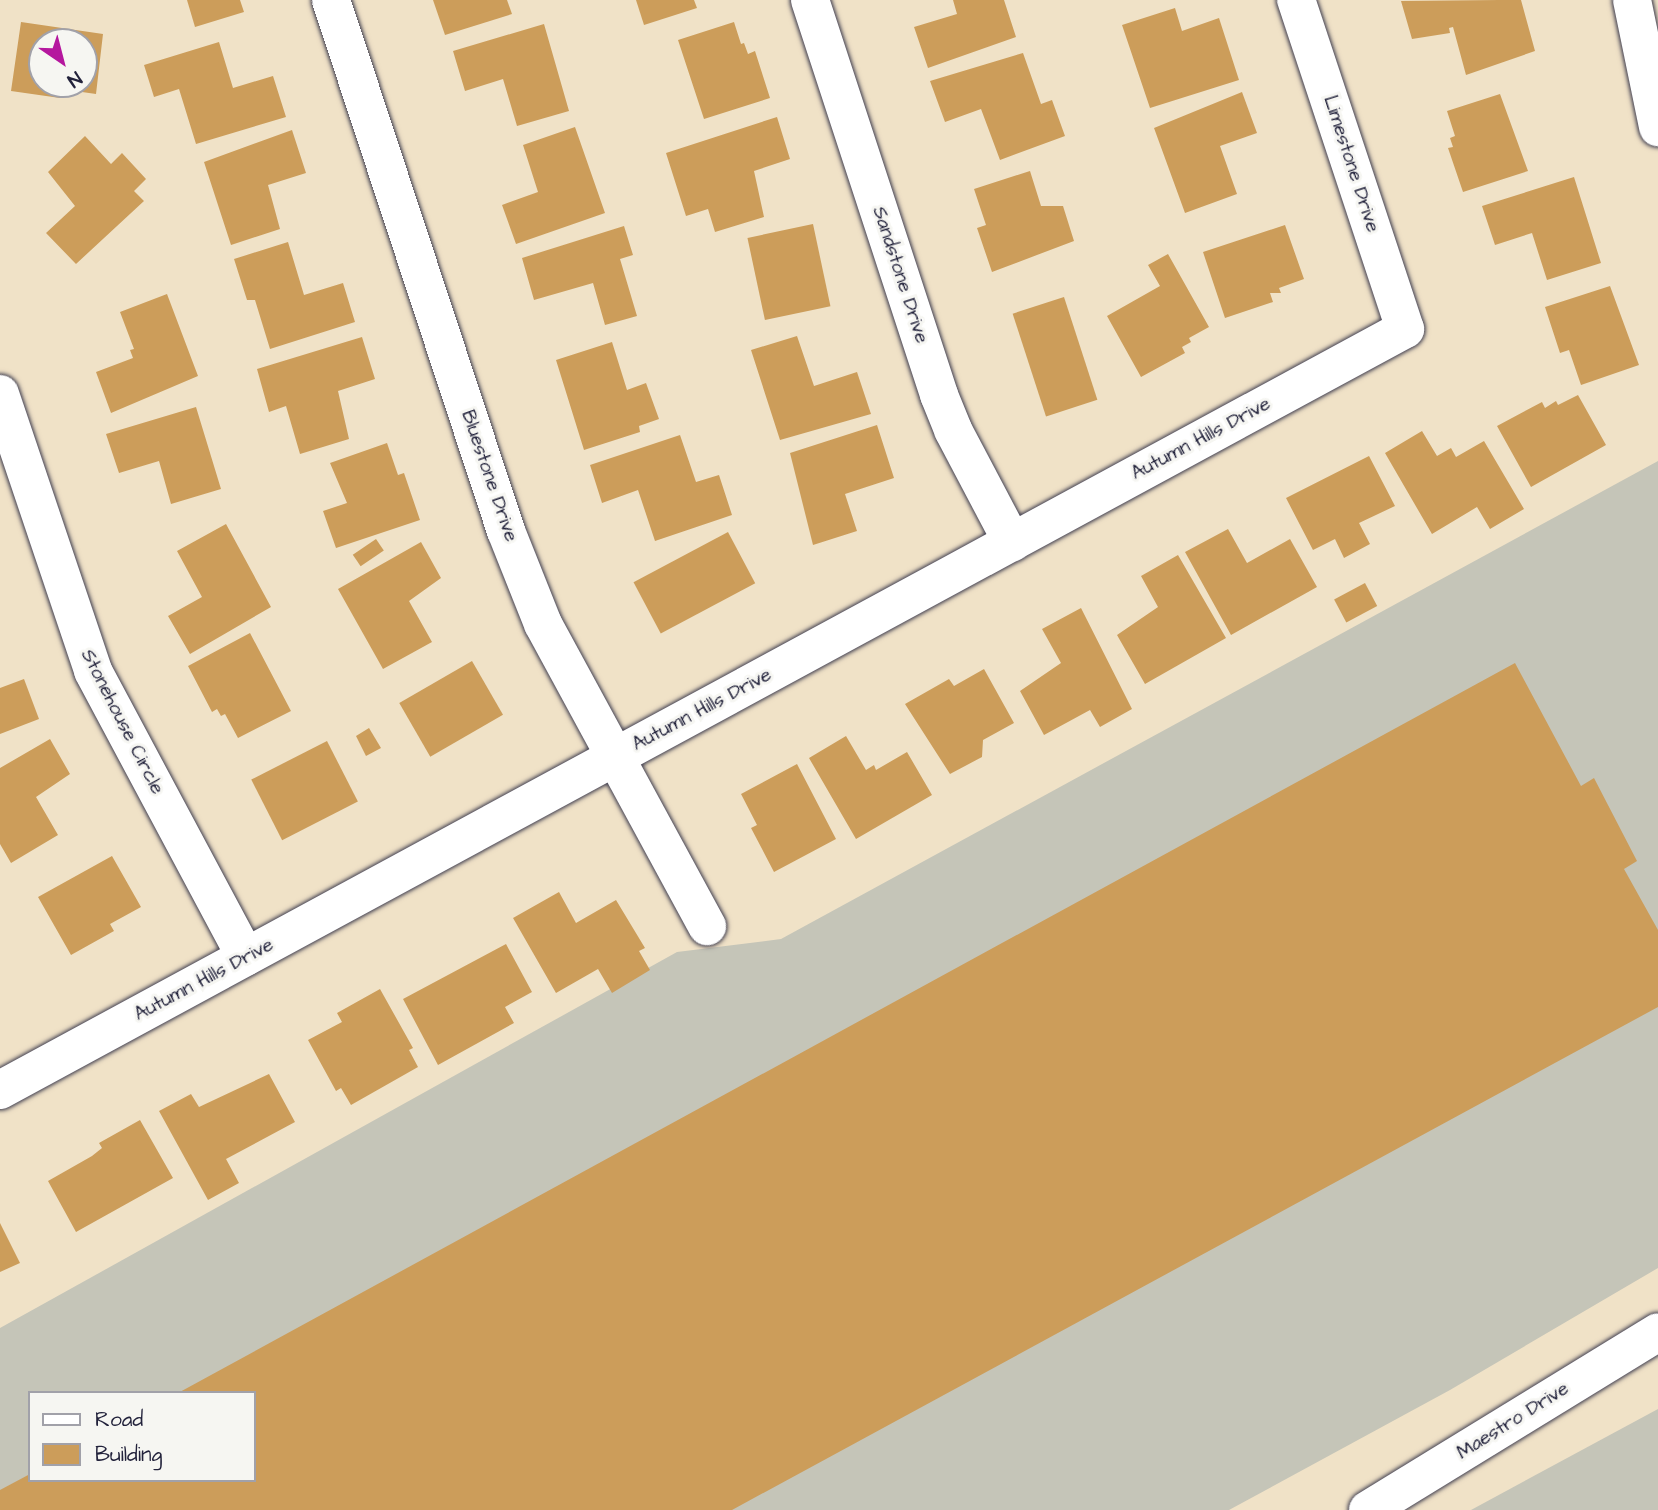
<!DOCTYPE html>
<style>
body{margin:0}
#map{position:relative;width:1658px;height:1510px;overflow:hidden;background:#f0e2c7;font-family:"Architects Daughter",sans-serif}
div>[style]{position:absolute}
.industrial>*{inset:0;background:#c5c5b8}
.building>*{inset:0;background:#cc9d5a;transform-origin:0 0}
.roads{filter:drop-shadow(0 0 2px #413f50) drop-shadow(0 0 2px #413f50)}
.minor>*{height:38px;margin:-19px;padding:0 19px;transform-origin:19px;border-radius:19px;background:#fff}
.secondary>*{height:38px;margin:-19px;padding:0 19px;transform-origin:19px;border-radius:19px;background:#fff}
span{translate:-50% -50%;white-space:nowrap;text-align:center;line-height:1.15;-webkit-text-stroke:6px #f6f6f2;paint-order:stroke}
.street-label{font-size:19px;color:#22223b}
.legend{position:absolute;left:28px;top:1391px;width:228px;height:91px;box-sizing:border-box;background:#f6f6f2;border:2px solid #a1a1a9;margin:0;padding:9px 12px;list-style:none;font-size:21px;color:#22223b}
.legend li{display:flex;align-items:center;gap:14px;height:35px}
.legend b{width:35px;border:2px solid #a1a1a9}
.north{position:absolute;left:28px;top:28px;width:70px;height:70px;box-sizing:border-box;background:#f6f6f2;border:2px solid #a1a1a9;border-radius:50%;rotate:145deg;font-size:19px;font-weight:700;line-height:28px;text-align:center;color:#22223b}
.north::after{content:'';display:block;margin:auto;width:24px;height:32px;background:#b5179e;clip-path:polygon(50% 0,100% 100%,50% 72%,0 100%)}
</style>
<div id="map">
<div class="industrial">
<div style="clip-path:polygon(evenodd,1658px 461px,1658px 1268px,1450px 1390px,1229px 1510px,0 1510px,0 1328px,677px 952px,781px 939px,1658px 461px,30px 1393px,254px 1393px,254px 1480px,30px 1480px,30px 1393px)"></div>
<div style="clip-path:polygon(1658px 1409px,1658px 1510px,1471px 1510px)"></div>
</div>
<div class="building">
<div style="clip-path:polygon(187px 0,240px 0,244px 12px,195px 27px)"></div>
<div style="clip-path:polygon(433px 0,507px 0,512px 14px,445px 35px)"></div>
<div style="clip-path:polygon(636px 0,694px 0,697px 8px,644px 25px)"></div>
<div style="clip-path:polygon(953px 0,1004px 0,1016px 37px,928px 68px,914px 27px,957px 14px)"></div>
<div style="clip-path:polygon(1499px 0,1521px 0,1535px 51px,1466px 75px,1453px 27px,1449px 28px,1450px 33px,1412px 39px,1401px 1px)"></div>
<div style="clip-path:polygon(1175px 8px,1182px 31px,1219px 18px,1239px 80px,1150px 108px,1122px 25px)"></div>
<div style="clip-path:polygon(evenodd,21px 22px,103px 34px,96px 94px,61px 89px,60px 98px,11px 91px,21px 22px,42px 42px,84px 42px,84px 84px,42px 84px,42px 42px)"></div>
<div style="clip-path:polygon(734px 22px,741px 44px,744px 43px,748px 54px,755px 51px,770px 98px,704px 119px,678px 40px)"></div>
<div style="clip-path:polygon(544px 24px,569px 111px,517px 126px,503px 79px,465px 91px,453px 51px)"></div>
<div style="clip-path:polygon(219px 42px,233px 88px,273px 76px,286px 117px,196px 144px,179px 89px,154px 97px,144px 65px)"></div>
<div style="clip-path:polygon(1023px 53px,1041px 104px,1052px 100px,1065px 136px,1000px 160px,981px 109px,945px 122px,930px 81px)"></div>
<div style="clip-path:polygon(1242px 92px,1257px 133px,1220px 146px,1237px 194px,1185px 213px,1154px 128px)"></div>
<div style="clip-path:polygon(1500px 94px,1528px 171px,1463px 192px,1448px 148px,1453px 147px,1450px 138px,1455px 136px,1447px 111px)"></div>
<div style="clip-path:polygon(777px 117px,790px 159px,754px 171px,764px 217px,715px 232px,708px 209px,686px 216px,666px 153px)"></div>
<div style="clip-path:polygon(575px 127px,605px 213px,516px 244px,502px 205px,538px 192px,523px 145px)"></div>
<div style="clip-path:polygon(292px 130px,306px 173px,268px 185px,280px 229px,231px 245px,204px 162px)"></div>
<div style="clip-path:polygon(85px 136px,111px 164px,122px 153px,146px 179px,134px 191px,144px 201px,76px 264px,46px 233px,75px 206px,48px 172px)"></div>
<div style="clip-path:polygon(1030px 171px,1041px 206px,1063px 206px,1074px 241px,992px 272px,977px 228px,986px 225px,974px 189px)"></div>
<div style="clip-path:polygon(1574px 177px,1601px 263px,1547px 280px,1532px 233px,1495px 245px,1482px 206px)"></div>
<div style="left:813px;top:224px;width:84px;height:67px;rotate:78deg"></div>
<div style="clip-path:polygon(1285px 225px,1304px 279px,1279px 288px,1281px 293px,1270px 293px,1273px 302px,1225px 318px,1203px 252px)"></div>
<div style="clip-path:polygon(624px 226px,633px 255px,620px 259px,637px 316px,605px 325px,593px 283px,534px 300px,522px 258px)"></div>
<div style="clip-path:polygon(288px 242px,304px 295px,343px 283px,355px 322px,270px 349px,255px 300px,247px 300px,234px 259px)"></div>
<div style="clip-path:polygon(1168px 254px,1209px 327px,1189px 338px,1191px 342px,1182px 347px,1185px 353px,1141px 377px,1107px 316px,1160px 286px,1148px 265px)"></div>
<div style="clip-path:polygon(1610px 286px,1639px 365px,1581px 385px,1569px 350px,1560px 353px,1545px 307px)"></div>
<div style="clip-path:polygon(167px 294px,198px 376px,111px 413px,96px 372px,133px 358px,130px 350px,134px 349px,120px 312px)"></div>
<div style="left:1064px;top:297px;width:108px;height:54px;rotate:72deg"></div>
<div style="clip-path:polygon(797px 336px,814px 386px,857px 372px,871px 414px,780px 440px,751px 350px)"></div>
<div style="clip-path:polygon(362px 337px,375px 379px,338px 391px,349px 439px,300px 454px,286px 406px,269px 412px,257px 369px)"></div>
<div style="clip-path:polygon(612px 342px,627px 390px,646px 383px,659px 419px,639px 426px,640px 432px,584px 450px,556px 360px)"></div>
<div style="clip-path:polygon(1578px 395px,1606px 445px,1531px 487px,1497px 426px,1542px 402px,1545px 408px,1556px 401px,1558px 405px)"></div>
<div style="clip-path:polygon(196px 407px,221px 489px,171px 504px,159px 461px,119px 473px,106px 434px)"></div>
<div style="clip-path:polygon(877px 425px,894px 478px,845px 494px,857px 531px,813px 545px,790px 453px)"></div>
<div style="clip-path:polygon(1422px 431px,1437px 456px,1451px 448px,1456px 457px,1484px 441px,1524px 509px,1490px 529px,1477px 507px,1432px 534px,1385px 453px)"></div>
<div style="clip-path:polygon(680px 435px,696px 482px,719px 475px,732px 515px,655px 541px,638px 490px,602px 503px,590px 465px)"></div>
<div style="clip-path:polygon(387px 443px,398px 475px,404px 473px,420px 520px,336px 548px,323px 511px,347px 503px,330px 463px)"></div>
<div style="clip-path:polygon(1369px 456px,1395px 506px,1359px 523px,1370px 544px,1344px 558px,1335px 539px,1313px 550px,1286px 498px)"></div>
<div style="clip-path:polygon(226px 524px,271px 607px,190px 654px,168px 616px,202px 597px,177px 551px)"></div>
<div style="clip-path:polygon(1228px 529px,1247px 563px,1290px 539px,1317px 587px,1231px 635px,1185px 552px)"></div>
<div style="left:728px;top:532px;width:58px;height:107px;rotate:62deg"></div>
<div style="left:376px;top:539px;width:14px;height:28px;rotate:56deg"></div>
<div style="clip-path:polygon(421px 542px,441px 578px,409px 601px,432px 642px,383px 669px,338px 589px)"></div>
<div style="clip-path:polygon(1178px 555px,1226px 638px,1145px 684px,1117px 635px,1158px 607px,1141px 576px)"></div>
<div style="left:1365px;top:583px;width:26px;height:35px;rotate:62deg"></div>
<div style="clip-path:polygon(1081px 608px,1132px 709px,1100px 727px,1090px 710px,1044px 735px,1020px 691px,1061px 663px,1042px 629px)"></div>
<div style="clip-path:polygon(250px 633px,291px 711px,238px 738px,225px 714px,221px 716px,217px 709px,212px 712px,188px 666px)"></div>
<div style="left:472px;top:661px;width:62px;height:84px;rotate:60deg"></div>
<div style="clip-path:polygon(1515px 663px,1581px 786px,1594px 778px,1637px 861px,1624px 869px,1658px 930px,1658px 1007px,732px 1510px,0 1510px,0 1490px,30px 1474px,30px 1480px,254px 1480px,254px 1393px,178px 1393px)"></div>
<div style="clip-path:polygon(984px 669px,1014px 723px,983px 740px,982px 757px,950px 774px,905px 704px,949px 679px,954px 686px)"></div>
<div style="clip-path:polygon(24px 679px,39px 719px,0 734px,0 688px)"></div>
<div style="clip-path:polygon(369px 728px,381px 748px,366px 756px,356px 736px)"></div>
<div style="clip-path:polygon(846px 736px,866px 770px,874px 765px,876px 770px,907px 752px,932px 795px,856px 839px,809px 758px)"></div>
<div style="clip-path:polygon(50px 739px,70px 774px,36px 797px,58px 835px,11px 863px,0 844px,0 768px)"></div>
<div style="left:327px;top:741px;width:68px;height:85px;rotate:63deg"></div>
<div style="clip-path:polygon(797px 764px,836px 839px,774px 872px,751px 828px,757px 825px,741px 794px)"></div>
<div style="clip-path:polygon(112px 856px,141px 907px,110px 924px,114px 931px,71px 955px,38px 897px)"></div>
<div style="clip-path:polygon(559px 892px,576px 923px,616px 900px,645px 948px,639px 951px,650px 970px,612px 993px,598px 969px,556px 993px,513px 918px)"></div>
<div style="clip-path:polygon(506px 944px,532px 992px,505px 1007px,514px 1023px,438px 1065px,403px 999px)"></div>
<div style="clip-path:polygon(380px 989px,413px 1048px,409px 1050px,418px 1067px,351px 1105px,341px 1088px,336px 1091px,308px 1040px,342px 1022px,337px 1013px)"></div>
<div style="clip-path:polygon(269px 1074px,295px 1122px,226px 1159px,239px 1183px,208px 1200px,159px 1111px,191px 1094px,199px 1107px)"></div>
<div style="clip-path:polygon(140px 1120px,173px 1178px,76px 1232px,48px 1181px,92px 1156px,102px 1148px,99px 1143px)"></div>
<div style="clip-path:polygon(0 1223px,20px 1263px,0 1272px)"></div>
</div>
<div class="roads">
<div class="minor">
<div style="left:331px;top:0;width:559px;rotate:71.76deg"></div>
<div style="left:506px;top:531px;width:100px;rotate:68.3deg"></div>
<div style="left:543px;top:624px;width:344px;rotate:61.5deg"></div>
<div style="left:810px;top:0;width:416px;rotate:71.9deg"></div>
<div style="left:939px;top:395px;width:38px;rotate:68deg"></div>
<div style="left:953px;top:430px;width:127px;rotate:62.2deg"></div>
<div style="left:0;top:394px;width:292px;rotate:71.4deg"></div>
<div style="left:93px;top:671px;width:324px;rotate:61.9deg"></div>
<div style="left:0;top:1090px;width:1598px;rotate:-28.44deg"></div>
<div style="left:1405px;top:329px;width:347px;rotate:-108.3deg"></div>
<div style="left:1368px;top:1510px;width:340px;rotate:-31.5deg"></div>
</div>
<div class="secondary">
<div style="left:1632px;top:0;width:130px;rotate:78.4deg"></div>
</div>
</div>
<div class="street-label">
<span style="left:1351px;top:164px;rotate:72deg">Limestone Drive</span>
<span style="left:900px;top:275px;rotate:72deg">Sandstone Drive</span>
<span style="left:1201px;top:439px;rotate:-28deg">Autumn Hills Drive</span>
<span style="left:489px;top:476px;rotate:71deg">Bluestone Drive</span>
<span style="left:702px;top:710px;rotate:-28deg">Autumn Hills Drive</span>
<span style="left:122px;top:722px;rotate:63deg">Stonehouse Circle</span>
<span style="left:204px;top:980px;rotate:-28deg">Autumn Hills Drive</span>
<span style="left:1513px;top:1421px;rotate:-32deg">Maestro Drive</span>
</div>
<ul class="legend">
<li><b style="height:9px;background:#fff"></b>Road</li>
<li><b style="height:19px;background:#cc9d5a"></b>Building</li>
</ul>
<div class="north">N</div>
</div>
